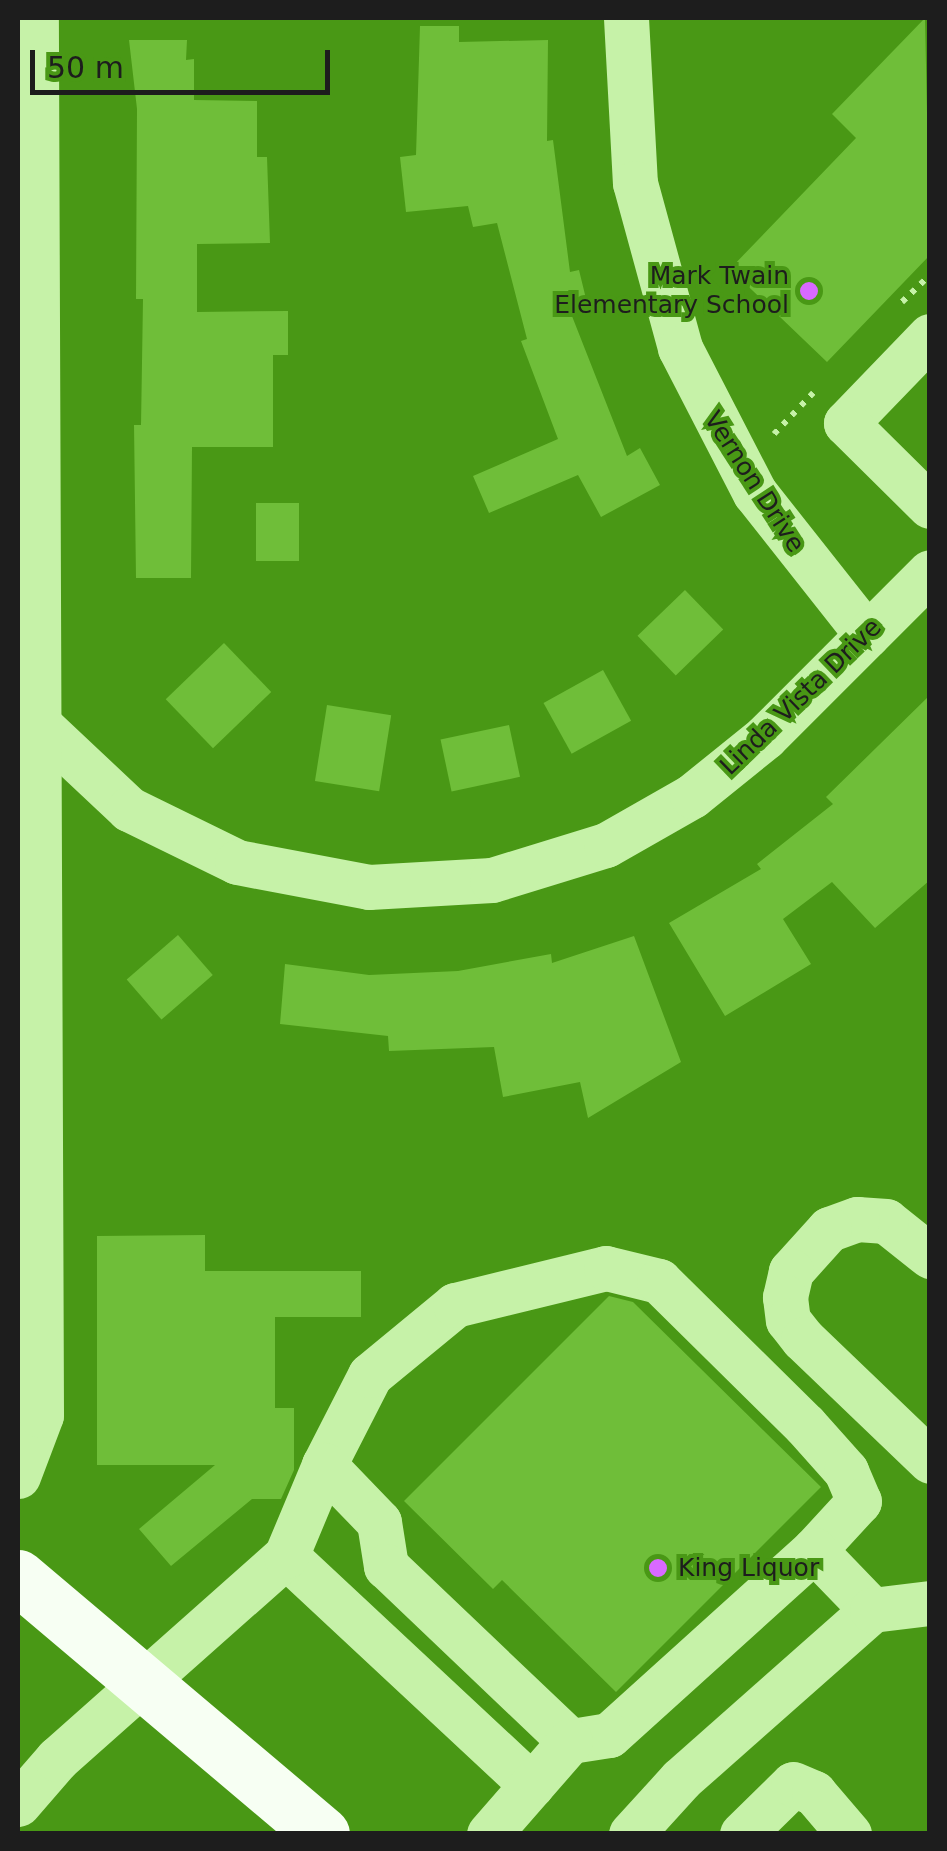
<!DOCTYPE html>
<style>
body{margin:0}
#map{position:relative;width:947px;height:1851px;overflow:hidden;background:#499815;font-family:"DejaVu Sans",sans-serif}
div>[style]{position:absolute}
.building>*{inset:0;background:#6fbe39;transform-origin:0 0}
.path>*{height:6px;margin-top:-3px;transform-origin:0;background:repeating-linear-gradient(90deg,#c6f2a8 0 5px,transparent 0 13px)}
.minor>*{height:45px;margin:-22.5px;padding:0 22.5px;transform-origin:22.5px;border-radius:22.5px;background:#c6f2a8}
.major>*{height:55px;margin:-27.5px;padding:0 27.5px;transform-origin:27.5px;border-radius:27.5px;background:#f7fff3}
.dots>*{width:28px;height:28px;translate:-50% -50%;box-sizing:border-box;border:5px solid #499815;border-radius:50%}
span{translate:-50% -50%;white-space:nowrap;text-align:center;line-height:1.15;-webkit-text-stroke:8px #499815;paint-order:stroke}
.poi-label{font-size:25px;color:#1d1d1d}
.right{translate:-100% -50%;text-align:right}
.left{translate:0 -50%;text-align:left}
.street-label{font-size:25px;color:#1d1d1d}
.frame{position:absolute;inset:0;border:20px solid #1d1d1d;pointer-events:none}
.scale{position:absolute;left:30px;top:50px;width:300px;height:45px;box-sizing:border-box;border:5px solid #1d1d1d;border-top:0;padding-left:12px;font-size:30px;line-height:35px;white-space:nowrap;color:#1d1d1d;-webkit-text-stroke:8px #499815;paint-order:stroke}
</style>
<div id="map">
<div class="building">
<div style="clip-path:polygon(925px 18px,930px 255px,827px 362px,730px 269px,856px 138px,832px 114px)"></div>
<div style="clip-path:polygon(420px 26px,459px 26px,459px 42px,548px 40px,547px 141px,553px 140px,570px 272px,579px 270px,588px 307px,570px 311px,627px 456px,640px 448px,660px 485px,601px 517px,578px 475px,489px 513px,473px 476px,558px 439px,521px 341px,527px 339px,497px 223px,473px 227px,468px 206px,406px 212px,400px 157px,416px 155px)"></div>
<div style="clip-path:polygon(129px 40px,187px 40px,186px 60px,194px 59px,194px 100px,257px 101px,257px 157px,267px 157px,270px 243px,197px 244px,197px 312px,288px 311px,288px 355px,273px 355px,273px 447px,192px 447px,191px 578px,136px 578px,134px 425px,141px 425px,143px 299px,136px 299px,137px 109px)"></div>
<div style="left:256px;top:503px;width:43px;height:58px"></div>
<div style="left:685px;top:590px;width:55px;height:66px;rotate:46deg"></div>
<div style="left:224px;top:643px;width:68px;height:81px;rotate:46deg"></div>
<div style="left:603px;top:670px;width:58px;height:68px;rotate:61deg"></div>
<div style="clip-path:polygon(930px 695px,930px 880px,875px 928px,832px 882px,783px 919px,811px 964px,725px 1016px,669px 923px,761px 869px,757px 864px,833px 804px,826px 797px)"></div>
<div style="left:327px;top:705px;width:65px;height:77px;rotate:9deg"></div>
<div style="left:509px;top:725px;width:53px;height:70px;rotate:78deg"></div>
<div style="left:178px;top:935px;width:53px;height:68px;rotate:49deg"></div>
<div style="clip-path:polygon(634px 936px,681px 1062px,588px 1118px,580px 1082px,503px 1097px,494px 1047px,389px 1051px,388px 1036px,280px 1024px,285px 964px,369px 975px,458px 971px,551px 954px,552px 963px)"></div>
<div style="clip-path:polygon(205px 1235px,205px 1271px,361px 1271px,361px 1317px,275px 1317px,275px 1408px,294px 1408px,294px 1470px,281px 1499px,252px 1499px,171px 1566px,139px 1529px,215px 1465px,97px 1465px,97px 1236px)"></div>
<div style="clip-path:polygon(609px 1296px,633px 1302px,821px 1487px,616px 1692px,502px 1580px,493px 1589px,404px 1501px)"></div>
</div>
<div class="path">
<div style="left:902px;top:302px;width:39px;rotate:-44deg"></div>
<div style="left:774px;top:434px;width:57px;rotate:-46.4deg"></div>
</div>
<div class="minor">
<div style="left:626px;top:18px;width:165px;rotate:86.9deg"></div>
<div style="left:635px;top:183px;width:171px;rotate:74.7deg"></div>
<div style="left:680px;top:348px;width:163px;rotate:62.7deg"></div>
<div style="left:755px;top:493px;width:181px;rotate:51.7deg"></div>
<div style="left:930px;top:336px;width:121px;rotate:134deg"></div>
<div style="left:846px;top:423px;width:118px;rotate:44.7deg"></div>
<div style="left:30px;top:716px;width:136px;rotate:43.2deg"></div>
<div style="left:129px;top:809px;width:120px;rotate:26.1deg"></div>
<div style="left:237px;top:862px;width:134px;rotate:10.7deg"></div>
<div style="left:369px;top:887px;width:123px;rotate:-3.3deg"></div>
<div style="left:492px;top:880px;width:119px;rotate:-17.1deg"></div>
<div style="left:606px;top:845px;width:99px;rotate:-29.7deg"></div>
<div style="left:692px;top:796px;width:94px;rotate:-38.9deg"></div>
<div style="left:765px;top:737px;width:233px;rotate:-45deg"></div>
<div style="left:930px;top:1256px;width:56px;rotate:-141.5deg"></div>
<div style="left:886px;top:1221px;width:29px;rotate:-176deg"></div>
<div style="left:857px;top:1219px;width:30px;rotate:160deg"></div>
<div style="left:829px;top:1229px;width:57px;rotate:132.1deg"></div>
<div style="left:791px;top:1271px;width:27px;rotate:103deg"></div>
<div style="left:785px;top:1297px;width:23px;rotate:83deg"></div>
<div style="left:788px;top:1320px;width:24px;rotate:52deg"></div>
<div style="left:803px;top:1339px;width:176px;rotate:43.8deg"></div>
<div style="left:324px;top:1465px;width:101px;rotate:-62.9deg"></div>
<div style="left:370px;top:1375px;width:110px;rotate:-39.5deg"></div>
<div style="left:455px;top:1305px;width:155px;rotate:-13.8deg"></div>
<div style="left:606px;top:1268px;width:55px;rotate:13.8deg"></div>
<div style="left:659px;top:1281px;width:205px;rotate:44.6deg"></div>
<div style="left:805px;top:1425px;width:62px;rotate:48.3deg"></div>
<div style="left:846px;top:1471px;width:33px;rotate:67deg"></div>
<div style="left:859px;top:1501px;width:67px;rotate:132.6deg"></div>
<div style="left:814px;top:1550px;width:276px;rotate:137.9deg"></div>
<div style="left:609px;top:1735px;width:39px;rotate:171deg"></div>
<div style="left:18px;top:1476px;width:65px;rotate:-69.3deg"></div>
<div style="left:41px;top:1415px;width:1397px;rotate:-90.21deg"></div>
<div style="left:814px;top:1550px;width:83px;rotate:46deg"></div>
<div style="left:286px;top:1556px;width:336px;rotate:43deg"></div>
<div style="left:18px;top:1804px;width:60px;rotate:-49.1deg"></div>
<div style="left:57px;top:1759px;width:306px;rotate:-41.6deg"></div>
<div style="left:286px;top:1556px;width:99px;rotate:-67.3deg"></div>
<div style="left:324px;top:1465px;width:79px;rotate:46deg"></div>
<div style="left:379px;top:1522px;width:45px;rotate:81deg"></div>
<div style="left:386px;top:1566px;width:254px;rotate:43.6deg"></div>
<div style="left:570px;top:1741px;width:123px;rotate:131.1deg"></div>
<div style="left:631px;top:1834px;width:74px;rotate:-47.7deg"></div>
<div style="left:681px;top:1779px;width:255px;rotate:-41.5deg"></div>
<div style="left:872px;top:1610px;width:58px;rotate:-6.9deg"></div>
<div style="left:742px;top:1834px;width:71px;rotate:-44.4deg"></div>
<div style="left:793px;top:1784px;width:23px;rotate:23deg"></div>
<div style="left:814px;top:1793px;width:54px;rotate:49.5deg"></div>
</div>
<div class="major">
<div style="left:18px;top:1577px;width:398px;rotate:40.2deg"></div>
</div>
<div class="dots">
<div style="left:809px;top:291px;background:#d969ff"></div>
<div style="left:658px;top:1568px;background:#d969ff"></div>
</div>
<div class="poi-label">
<span class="right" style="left:789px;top:291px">Mark Twain<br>Elementary School</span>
<span class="left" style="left:678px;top:1568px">King Liquor</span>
</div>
<div class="street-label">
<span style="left:754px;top:482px;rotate:57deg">Vernon Drive</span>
<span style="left:801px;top:697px;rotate:-44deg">Linda Vista Drive</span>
</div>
<div class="frame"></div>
<div class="scale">50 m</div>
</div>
